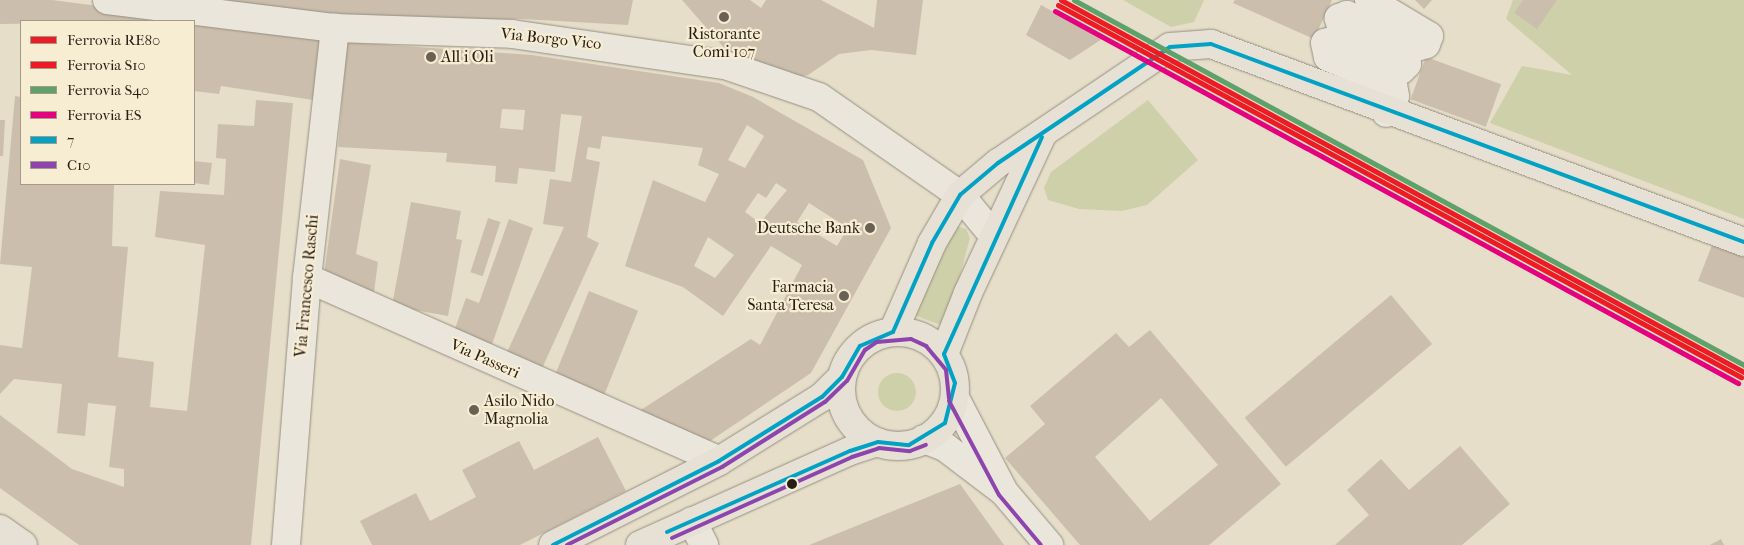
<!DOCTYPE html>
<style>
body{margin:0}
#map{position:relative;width:1744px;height:545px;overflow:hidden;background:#e6dec8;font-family:"IM FELL French Canon",serif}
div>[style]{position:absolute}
.green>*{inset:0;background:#ced0a9}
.round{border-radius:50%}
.building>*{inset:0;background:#ccbeac;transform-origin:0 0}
.roads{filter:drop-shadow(0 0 1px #958f81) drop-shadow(0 0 1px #958f81)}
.minor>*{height:28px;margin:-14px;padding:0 14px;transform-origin:14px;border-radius:14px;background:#eae6dc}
.secondary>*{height:28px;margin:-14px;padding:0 14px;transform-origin:14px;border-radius:14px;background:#eae6dc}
.primary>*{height:28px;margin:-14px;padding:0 14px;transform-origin:14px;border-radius:14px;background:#e7e1d5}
.primary>.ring{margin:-14px;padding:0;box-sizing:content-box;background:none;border:28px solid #e7e1d5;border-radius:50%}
.bus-1>*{height:4px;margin:-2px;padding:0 2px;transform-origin:2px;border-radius:2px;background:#02a2c5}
.bus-2>*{height:4px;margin:-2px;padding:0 2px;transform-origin:2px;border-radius:2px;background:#8e44ad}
.rail-1>*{height:5px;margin:-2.5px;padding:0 2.5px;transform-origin:2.5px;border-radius:2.5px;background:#ed1c24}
.rail-2>*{height:5px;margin:-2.5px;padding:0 2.5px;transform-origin:2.5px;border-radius:2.5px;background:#ed1c24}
.rail-3>*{height:5px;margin:-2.5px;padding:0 2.5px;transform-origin:2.5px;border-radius:2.5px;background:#5ea16a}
.rail-4>*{height:5px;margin:-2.5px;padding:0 2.5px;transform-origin:2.5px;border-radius:2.5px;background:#e5007d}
.dots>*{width:14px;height:14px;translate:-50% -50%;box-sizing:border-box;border:2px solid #f7edd3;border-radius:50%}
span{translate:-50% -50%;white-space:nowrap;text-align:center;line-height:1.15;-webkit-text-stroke:4.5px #f7edd3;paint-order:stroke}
.poi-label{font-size:16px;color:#281e15}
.left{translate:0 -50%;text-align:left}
.right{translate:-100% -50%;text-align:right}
.street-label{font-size:16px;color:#281e15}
.legend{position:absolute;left:20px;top:20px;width:175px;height:165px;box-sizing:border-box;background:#f7edd3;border:1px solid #a49a87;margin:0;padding:6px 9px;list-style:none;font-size:15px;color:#281e15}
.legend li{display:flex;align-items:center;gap:10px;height:25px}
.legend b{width:25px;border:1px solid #a49a87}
</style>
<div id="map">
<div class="green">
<div style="clip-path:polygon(1123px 0,1204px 0,1194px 22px,1171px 27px)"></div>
<div style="clip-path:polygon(1513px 0,1744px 0,1744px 219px,1490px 123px,1522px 66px,1572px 75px,1506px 19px)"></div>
<div style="clip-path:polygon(1148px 100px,1198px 160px,1147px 205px,1122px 211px,1079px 209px,1048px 200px,1044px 188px,1051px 172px)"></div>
<div style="clip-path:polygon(953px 225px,966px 229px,970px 238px,946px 327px,911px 314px)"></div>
<div class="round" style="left:878px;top:373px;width:38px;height:38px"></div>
</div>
<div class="building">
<div style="clip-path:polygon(0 0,52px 0,321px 35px,313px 100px,221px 86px,219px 94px,194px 91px,194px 21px,0 24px)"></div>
<div style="clip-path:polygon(159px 0,633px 0,628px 25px,522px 19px,401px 20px)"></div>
<div style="clip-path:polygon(682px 0,750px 0,761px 8px,766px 0,821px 0,874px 28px,877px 0,923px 0,916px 55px,871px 50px,839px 54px,808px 75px,783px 80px,725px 49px)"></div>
<div style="clip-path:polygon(1235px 0,1332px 0,1314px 39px,1233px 3px)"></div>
<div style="clip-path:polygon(1415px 0,1432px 0,1424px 9px)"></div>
<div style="clip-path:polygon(1523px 0,1557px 0,1537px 29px,1514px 13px)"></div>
<div style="clip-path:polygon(1041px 5px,1102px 39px,1070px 60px,1026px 35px)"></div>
<div style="clip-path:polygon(evenodd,347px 42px,532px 55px,719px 83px,753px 97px,863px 160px,891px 228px,811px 373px,704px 445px,633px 415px,751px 339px,760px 345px,802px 265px,771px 246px,723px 316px,683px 287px,625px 266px,653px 180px,705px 202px,719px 174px,698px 165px,703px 148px,602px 136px,600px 149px,588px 147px,586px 159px,600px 162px,587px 237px,599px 243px,539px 375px,504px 359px,564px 227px,543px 224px,550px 179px,571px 182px,582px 116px,561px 114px,555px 172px,519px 168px,517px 184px,495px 182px,496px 166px,446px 162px,447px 153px,338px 147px,347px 42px,502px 109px,525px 110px,523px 130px,500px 128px,502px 109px,347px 42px,747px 125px,764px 136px,745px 168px,728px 160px,747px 125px,347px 42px,776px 183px,787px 190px,760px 223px,745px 212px,758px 193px,766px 198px,776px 183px,347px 42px,809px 203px,848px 228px,837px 246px,797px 222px,809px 203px,347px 42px,708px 237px,734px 255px,715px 278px,694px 266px,708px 237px)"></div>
<div style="left:1426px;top:57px;width:80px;height:45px;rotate:20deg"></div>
<div style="clip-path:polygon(15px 96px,21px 97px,21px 184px,114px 184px,112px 246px,128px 247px,118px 357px,154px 362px,150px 407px,187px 411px,205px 245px,155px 237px,160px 191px,224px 195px,226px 159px,216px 158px,218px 124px,254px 126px,256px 100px,293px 103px,251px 545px,79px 545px,0 488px,0 415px,72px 469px,124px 487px,124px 469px,109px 467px,116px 406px,88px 403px,85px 436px,57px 433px,62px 384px,14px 379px,0 394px,0 345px,22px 348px,32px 267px,0 264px)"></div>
<div style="clip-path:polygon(0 120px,5px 120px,3px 156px,0 156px)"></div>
<div style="clip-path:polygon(340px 159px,371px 165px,356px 254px,378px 262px,374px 292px,324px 274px)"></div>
<div style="clip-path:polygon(194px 161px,212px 163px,209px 185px,194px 183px)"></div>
<div style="clip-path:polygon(411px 202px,461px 211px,456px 239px,462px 240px,448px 316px,392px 306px)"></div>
<div style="left:488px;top:218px;width:13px;height:57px;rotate:18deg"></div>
<div style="clip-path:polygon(509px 219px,533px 228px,490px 350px,452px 337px,466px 298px,479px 303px)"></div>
<div style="clip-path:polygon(1714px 240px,1744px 251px,1744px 298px,1698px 281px)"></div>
<div style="left:589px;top:291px;width:53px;height:95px;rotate:22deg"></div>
<div style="left:1391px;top:295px;width:64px;height:191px;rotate:50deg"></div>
<div style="clip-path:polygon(evenodd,1150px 330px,1281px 484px,1209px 545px,1080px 545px,1005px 458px,1045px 424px,1030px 406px,1116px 333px,1129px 347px,1150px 330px,1161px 398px,1218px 465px,1150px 521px,1095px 457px,1161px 398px)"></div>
<div style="clip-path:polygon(598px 437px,626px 491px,520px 545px,372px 545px,360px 521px,416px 493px,430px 521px,476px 497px,462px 470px,519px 441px,534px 470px)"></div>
<div style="clip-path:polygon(1460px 446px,1510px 504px,1462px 545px,1335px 545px,1369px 515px,1347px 490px,1381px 459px,1409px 490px)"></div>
<div style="clip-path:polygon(960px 484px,1004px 545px,809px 545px)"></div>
<div style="clip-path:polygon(1721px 539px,1724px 545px,1710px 545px)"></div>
</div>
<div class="roads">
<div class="minor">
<div style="left:107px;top:0;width:230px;rotate:7deg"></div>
<div style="left:335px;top:28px;width:177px;rotate:1.9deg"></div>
<div style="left:512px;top:34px;width:215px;rotate:8.3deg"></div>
<div style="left:725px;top:65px;width:99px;rotate:18.8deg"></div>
<div style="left:819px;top:97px;width:172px;rotate:34.8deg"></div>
<div style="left:960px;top:195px;width:52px;rotate:50.5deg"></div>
<div style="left:1369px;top:0;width:70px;rotate:31deg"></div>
<div style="left:1429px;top:36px;width:9px;rotate:111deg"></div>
<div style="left:1426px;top:44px;width:9px;rotate:162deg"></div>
<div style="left:1417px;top:47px;width:77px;rotate:-155.4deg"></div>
<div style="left:1347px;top:15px;width:9px;rotate:159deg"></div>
<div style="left:1339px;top:18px;width:13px;rotate:77deg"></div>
<div style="left:1342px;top:31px;width:68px;rotate:22.4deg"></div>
<div style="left:1405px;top:57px;width:7px;rotate:74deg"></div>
<div style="left:1407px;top:64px;width:8px;rotate:135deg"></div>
<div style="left:1401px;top:70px;width:72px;rotate:-155.2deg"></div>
<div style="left:1336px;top:40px;width:11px;rotate:165deg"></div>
<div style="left:1325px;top:43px;width:14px;rotate:78deg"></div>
<div style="left:1328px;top:57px;width:70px;rotate:22.6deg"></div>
<div style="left:1393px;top:84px;width:12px;rotate:81deg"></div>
<div style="left:1395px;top:96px;width:19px;rotate:118deg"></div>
<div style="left:307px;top:278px;width:451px;rotate:23.9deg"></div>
<div style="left:692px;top:521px;width:27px;rotate:63deg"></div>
<div style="left:286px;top:545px;width:268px;rotate:-85.5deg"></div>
<div style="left:307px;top:278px;width:252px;rotate:-83.6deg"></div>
</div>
<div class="secondary">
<div style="left:955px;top:398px;width:102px;rotate:62.4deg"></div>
<div style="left:924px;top:439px;width:22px;rotate:21deg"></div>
<div style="left:945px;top:447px;width:74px;rotate:37.3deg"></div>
<div style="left:1004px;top:492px;width:70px;rotate:49.7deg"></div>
</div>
<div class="primary">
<div style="left:893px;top:332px;width:97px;rotate:-66.3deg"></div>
<div style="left:932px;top:243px;width:56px;rotate:-59.7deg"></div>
<div style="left:960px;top:195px;width:50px;rotate:-40.1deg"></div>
<div style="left:998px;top:163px;width:207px;rotate:-34deg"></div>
<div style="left:1170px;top:47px;width:41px;rotate:-4.2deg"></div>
<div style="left:1211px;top:44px;width:569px;rotate:20.38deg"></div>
<div class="ring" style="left:841px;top:332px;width:86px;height:86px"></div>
<div style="left:944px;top:354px;width:66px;rotate:-68.5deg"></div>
<div style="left:968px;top:293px;width:174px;rotate:-64.9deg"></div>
<div style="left:0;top:529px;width:28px;rotate:35deg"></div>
<div style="left:553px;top:545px;width:186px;rotate:-26.8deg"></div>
<div style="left:719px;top:461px;width:121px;rotate:-31.9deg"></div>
<div style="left:822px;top:397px;width:28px;rotate:-45deg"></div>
<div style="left:640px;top:545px;width:230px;rotate:-24.1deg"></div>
<div style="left:850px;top:451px;width:29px;rotate:-18deg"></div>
</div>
</div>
<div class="bus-1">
<div style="left:667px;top:532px;width:200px;rotate:-23.9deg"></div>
<div style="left:850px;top:451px;width:29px;rotate:-18deg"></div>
<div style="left:878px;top:442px;width:31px;rotate:6deg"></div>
<div style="left:909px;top:445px;width:42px;rotate:-31.4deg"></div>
<div style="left:945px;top:423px;width:41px;rotate:-76deg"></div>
<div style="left:955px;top:383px;width:31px;rotate:-111deg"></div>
<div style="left:944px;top:354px;width:238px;rotate:-65.7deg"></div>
<div style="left:553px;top:545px;width:186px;rotate:-26.8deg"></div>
<div style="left:719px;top:461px;width:121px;rotate:-31.9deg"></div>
<div style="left:822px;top:397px;width:28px;rotate:-45deg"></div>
<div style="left:842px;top:377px;width:36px;rotate:-60deg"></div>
<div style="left:860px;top:346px;width:36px;rotate:-23deg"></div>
<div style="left:893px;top:332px;width:97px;rotate:-66.3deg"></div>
<div style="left:932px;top:243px;width:56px;rotate:-59.7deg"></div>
<div style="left:960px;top:195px;width:50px;rotate:-40.1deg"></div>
<div style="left:998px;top:163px;width:207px;rotate:-34deg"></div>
<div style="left:1170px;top:47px;width:41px;rotate:-4.2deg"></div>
<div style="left:1211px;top:44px;width:569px;rotate:20.38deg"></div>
</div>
<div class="bus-2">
<div style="left:949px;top:401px;width:106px;rotate:62deg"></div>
<div style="left:999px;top:495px;width:65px;rotate:50deg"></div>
<div style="left:672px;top:538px;width:197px;rotate:-24.2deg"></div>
<div style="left:852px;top:457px;width:28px;rotate:-18deg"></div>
<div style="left:879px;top:448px;width:31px;rotate:6deg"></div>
<div style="left:910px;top:451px;width:17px;rotate:-21deg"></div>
<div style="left:567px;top:545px;width:174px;rotate:-26.7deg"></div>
<div style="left:722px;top:467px;width:122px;rotate:-32.3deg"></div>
<div style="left:825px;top:402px;width:30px;rotate:-44deg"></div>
<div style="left:847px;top:381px;width:36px;rotate:-60deg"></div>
<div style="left:865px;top:350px;width:14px;rotate:-34deg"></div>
<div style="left:877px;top:342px;width:34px;rotate:-5deg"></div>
<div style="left:911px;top:339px;width:17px;rotate:25deg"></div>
<div style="left:926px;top:346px;width:31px;rotate:50deg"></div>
<div style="left:946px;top:370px;width:29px;rotate:84deg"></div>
</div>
<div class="rail-1">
<div style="left:1061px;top:0;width:778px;rotate:28.58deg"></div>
</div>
<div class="rail-2">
<div style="left:1058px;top:5px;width:778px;rotate:28.58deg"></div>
</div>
<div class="rail-3">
<div style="left:1074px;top:0;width:763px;rotate:28.58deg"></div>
</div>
<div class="rail-4">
<div style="left:1055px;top:11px;width:778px;rotate:28.58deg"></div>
</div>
<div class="dots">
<div style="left:724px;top:17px;background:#6a6154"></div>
<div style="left:431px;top:57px;background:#6a6154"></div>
<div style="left:870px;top:228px;background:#6a6154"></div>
<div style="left:844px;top:296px;background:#6a6154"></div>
<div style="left:474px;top:410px;background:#6a6154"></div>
<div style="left:792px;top:484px;background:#281e15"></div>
</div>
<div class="poi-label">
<span style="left:724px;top:43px">Ristorante<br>Comi 107</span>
<span class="left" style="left:441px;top:57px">All i Oli</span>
<span class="right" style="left:860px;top:228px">Deutsche Bank</span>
<span class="right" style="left:834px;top:296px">Farmacia<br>Santa Teresa</span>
<span class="left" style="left:484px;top:410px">Asilo Nido<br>Magnolia</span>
</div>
<div class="street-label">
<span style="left:551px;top:39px;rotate:6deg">Via Borgo Vico</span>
<span style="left:307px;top:286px;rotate:-85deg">Via Francesco Raschi</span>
<span style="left:485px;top:359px;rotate:24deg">Via Passeri</span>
</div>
<ul class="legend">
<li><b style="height:6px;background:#ed1c24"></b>Ferrovia RE80</li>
<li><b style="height:6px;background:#ed1c24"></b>Ferrovia S10</li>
<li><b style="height:6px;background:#5ea16a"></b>Ferrovia S40</li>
<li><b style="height:6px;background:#e5007d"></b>Ferrovia ES</li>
<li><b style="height:6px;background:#02a2c5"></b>7</li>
<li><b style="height:6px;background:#8e44ad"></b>C10</li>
</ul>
</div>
